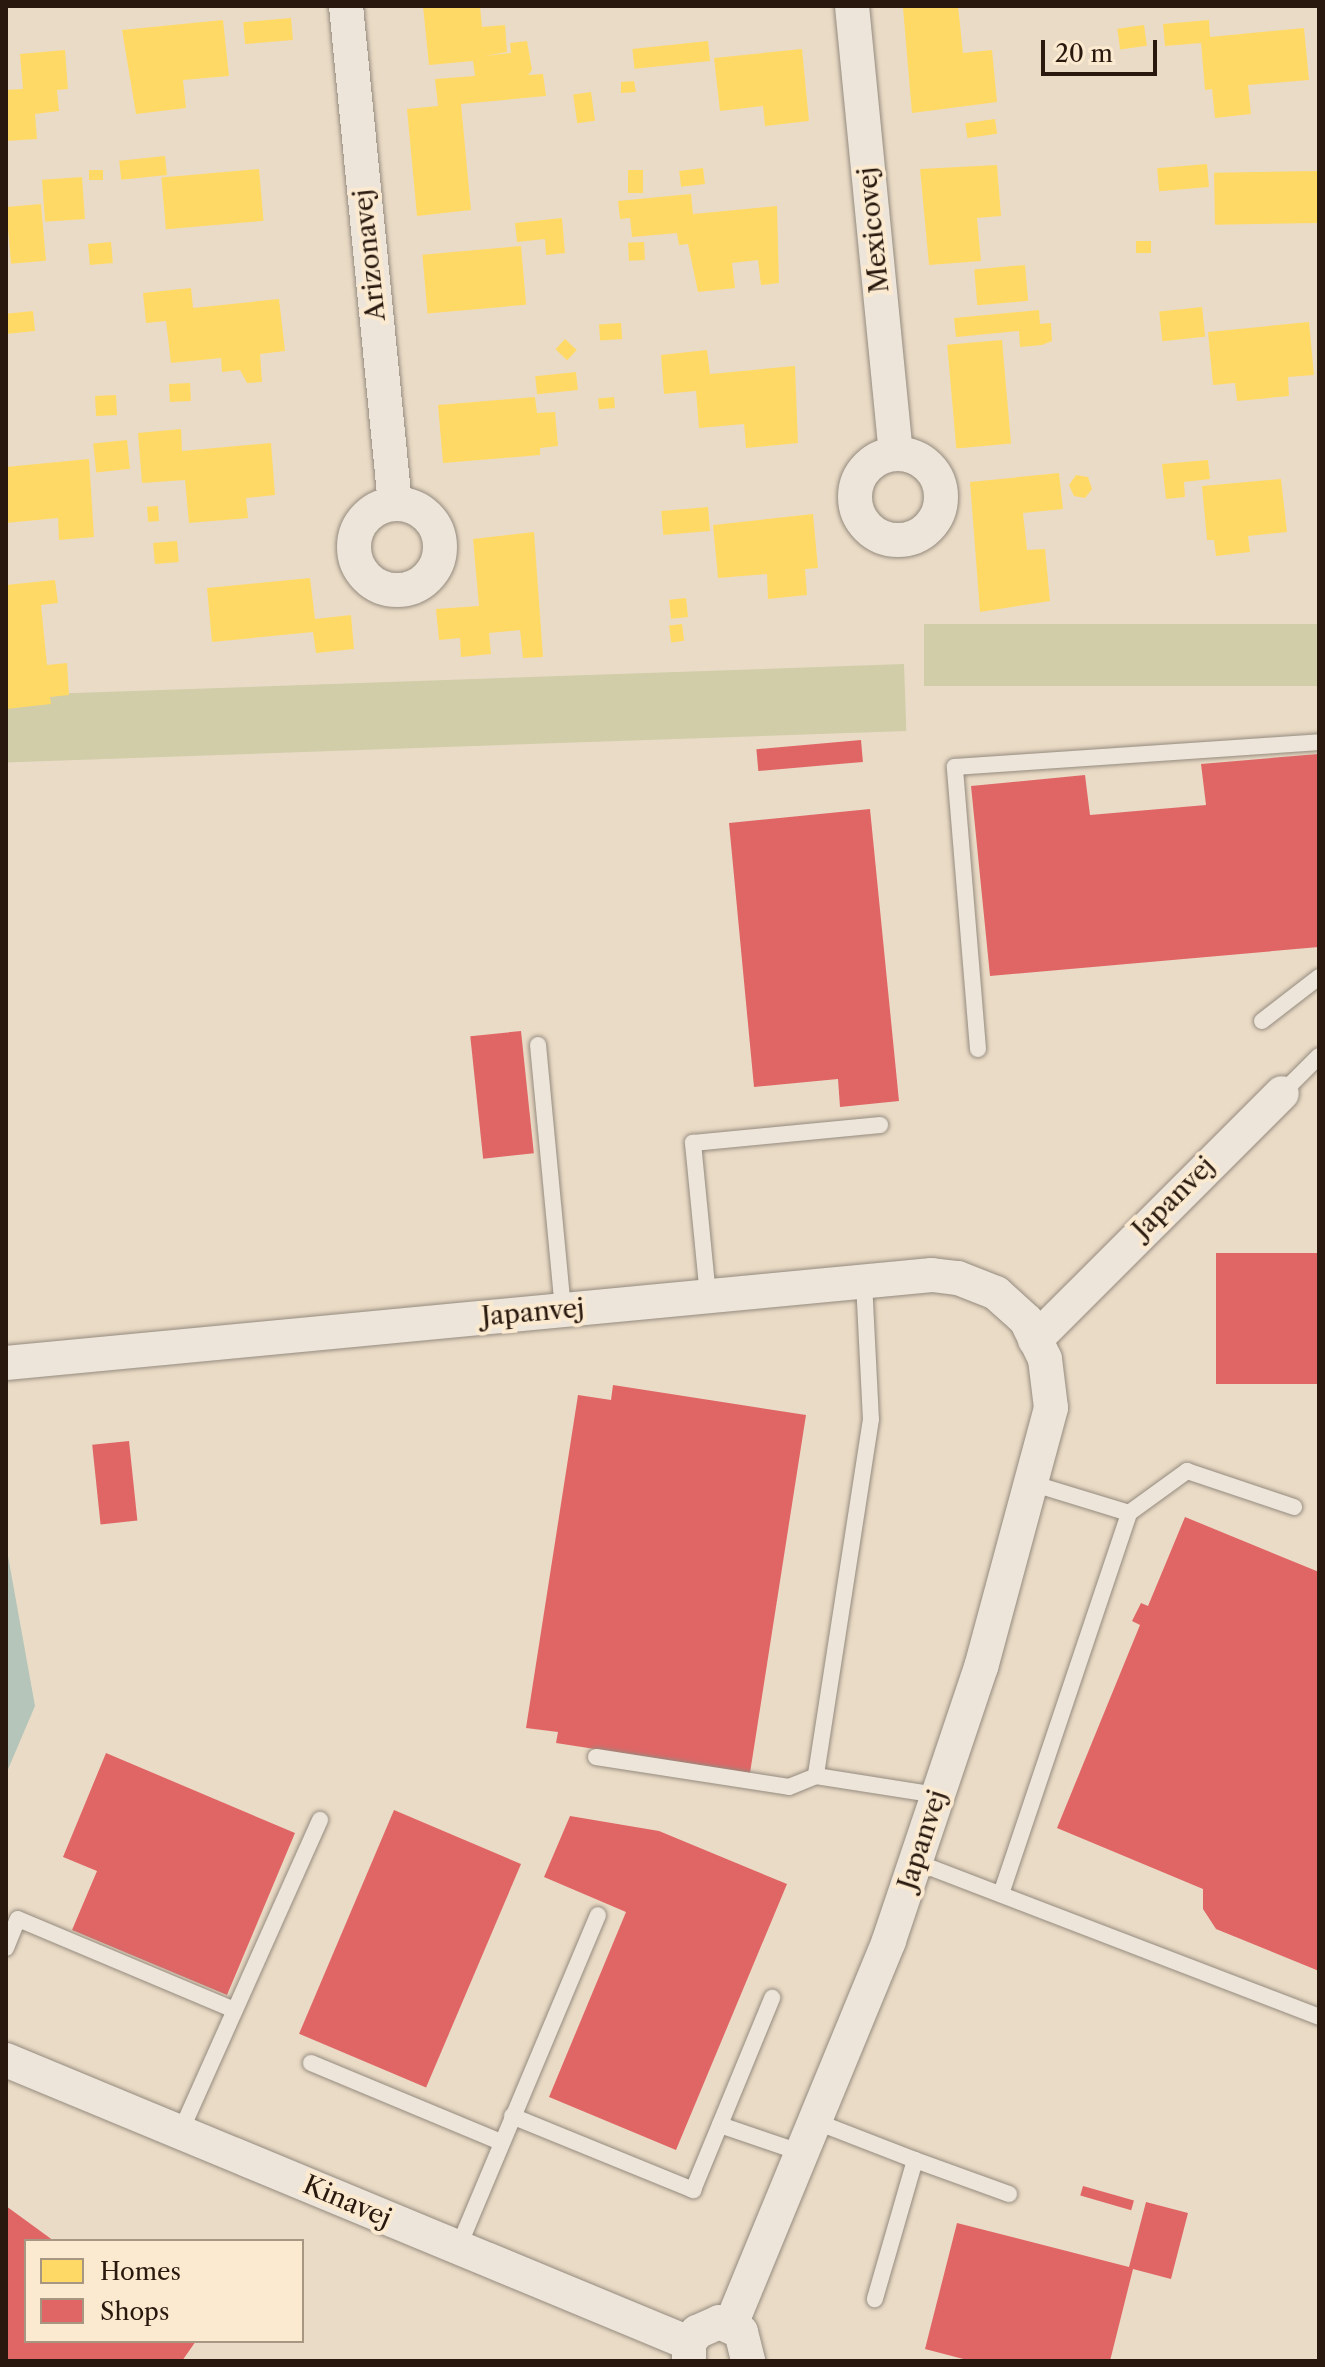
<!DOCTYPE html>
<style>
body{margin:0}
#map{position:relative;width:1325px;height:2367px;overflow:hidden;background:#eadbc6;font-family:"Libre Caslon Text",serif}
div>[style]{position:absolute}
.green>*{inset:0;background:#d0cda8;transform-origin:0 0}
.water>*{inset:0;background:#b5c5b9}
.homes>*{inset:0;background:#ffd966;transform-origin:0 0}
.shops>*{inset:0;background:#e06666;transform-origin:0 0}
.roads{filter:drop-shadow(0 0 2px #958b7e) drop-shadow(0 0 2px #958b7e)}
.lane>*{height:16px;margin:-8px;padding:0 8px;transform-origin:8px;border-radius:8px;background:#ede5da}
.street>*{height:34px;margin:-17px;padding:0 17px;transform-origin:17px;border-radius:17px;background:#ede5da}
.street>.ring{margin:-17px;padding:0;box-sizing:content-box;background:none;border:34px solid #ede5da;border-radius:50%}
span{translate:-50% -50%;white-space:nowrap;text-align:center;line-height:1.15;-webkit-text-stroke:8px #fbead0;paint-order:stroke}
.street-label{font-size:26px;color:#28180d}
.frame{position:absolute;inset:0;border:8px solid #28180d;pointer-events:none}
.legend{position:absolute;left:24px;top:2239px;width:280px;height:104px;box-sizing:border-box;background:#fbead0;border:2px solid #a79682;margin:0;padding:10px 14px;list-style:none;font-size:24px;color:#28180d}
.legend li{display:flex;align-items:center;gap:16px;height:40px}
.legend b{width:40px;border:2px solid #a79682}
.scale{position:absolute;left:1041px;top:40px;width:116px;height:36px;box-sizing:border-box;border:4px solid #28180d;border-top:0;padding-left:10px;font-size:24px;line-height:28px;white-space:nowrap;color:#28180d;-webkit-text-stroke:6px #fbead0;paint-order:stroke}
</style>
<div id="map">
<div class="green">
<div style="left:1319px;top:624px;width:62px;height:395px;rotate:90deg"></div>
<div style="left:904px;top:664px;width:67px;height:902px;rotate:88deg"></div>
</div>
<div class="water">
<div style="clip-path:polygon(6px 1545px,35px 1706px,6px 1774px)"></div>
</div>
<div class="homes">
<div style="clip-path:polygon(423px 6px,480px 6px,482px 27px,505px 25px,507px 52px,485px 56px,511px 53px,510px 43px,527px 41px,532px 70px,528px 75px,543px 74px,546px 96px,461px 104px,471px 210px,417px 216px,407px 109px,438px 106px,435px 79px,475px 76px,473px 61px,429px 65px)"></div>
<div style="clip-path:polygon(958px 6px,963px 53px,992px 50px,997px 102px,912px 113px,903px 8px)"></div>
<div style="left:291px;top:18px;width:22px;height:48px;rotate:85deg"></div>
<div style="clip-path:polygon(223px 20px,229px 76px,183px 80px,186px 108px,136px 114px,122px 30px)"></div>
<div style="clip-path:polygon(1209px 20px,1210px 37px,1304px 28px,1309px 80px,1248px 85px,1251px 114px,1215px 118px,1212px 89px,1205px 90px,1201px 43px,1165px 46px,1163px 24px)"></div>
<div style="left:1144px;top:25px;width:21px;height:27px;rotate:82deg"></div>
<div style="left:708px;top:41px;width:20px;height:76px;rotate:84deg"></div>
<div style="clip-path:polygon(802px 49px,809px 121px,765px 126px,763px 106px,720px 111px,714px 58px)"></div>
<div style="clip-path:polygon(65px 50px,68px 89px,57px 90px,59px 111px,35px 114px,37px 139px,6px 141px,6px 90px,23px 89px,20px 54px)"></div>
<div style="clip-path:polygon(634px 81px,636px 92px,621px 93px,621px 82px)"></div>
<div style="left:591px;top:92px;width:29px;height:18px;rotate:82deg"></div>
<div style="left:995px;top:119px;width:15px;height:30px;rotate:82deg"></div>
<div style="left:165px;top:156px;width:19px;height:46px;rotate:84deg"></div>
<div style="left:1207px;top:164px;width:23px;height:50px;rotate:85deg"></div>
<div style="clip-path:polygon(997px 165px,1001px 216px,977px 218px,981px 261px,929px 265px,920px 169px)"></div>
<div style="left:703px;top:168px;width:16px;height:24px;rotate:83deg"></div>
<div style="left:259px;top:169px;width:52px;height:98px;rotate:85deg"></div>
<div style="left:103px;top:170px;width:10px;height:14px;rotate:90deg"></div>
<div style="left:628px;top:170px;width:15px;height:23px"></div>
<div style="left:1318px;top:171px;width:52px;height:104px;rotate:89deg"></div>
<div style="left:82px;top:177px;width:42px;height:40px;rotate:86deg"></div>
<div style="clip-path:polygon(691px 194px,693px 214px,777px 206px,779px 283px,761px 285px,758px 260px,732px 263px,735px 288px,698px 292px,688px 244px,679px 245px,677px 233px,632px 237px,630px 218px,620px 219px,618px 201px)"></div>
<div style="left:41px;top:204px;width:57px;height:35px;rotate:85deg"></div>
<div style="clip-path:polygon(562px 218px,565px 253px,546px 255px,545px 239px,517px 242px,515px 223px)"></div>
<div style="left:1136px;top:241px;width:15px;height:12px"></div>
<div style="left:111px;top:242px;width:21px;height:23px;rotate:85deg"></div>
<div style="left:644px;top:242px;width:18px;height:16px;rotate:87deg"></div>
<div style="left:521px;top:246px;width:59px;height:99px;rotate:85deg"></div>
<div style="left:1025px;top:265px;width:36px;height:51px;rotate:85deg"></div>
<div style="clip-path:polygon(191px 288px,193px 308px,279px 299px,285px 351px,260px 354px,262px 382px,247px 383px,240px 370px,222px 372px,221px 358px,171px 363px,166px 321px,146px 323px,143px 293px)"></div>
<div style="left:1202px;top:307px;width:30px;height:43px;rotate:84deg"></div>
<div style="clip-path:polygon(1039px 310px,1040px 324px,1051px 323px,1052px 341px,1042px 345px,1020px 347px,1019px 331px,956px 337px,954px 318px)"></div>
<div style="left:33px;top:311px;width:20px;height:27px;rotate:84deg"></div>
<div style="clip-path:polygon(1309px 322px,1314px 375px,1288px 377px,1289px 396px,1237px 401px,1235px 383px,1213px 385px,1208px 332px)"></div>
<div style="left:621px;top:323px;width:16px;height:22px;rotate:86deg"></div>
<div style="left:565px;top:339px;width:16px;height:14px;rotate:43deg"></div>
<div style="left:1002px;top:340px;width:104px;height:55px;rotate:85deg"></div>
<div style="clip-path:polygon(707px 350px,710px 374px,795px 366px,798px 443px,746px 448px,744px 424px,699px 428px,696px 391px,664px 394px,661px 355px)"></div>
<div style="left:576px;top:372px;width:18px;height:41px;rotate:84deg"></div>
<div style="left:190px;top:383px;width:18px;height:21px;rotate:87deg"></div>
<div style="left:116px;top:395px;width:20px;height:21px;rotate:87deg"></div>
<div style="clip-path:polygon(535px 397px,537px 413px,555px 412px,558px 446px,540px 448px,540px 455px,443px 463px,438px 405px)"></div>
<div style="left:614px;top:397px;width:11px;height:16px;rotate:85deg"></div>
<div style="clip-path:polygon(181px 429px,182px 451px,271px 443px,275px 495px,246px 498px,248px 518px,189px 523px,185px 480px,142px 483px,138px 433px)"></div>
<div style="left:127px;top:440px;width:29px;height:34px;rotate:84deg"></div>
<div style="clip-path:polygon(89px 459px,94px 537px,59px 540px,58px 518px,6px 523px,6px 467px)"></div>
<div style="clip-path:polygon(1208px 460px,1210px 479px,1184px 482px,1185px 497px,1166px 499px,1162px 464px)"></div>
<div style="clip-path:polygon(1059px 473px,1063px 509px,1023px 513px,1027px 550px,1045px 549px,1050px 601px,980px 612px,970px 482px)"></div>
<div style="clip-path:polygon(1076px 475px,1088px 477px,1092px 489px,1085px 498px,1074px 496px,1069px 485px)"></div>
<div style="clip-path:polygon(1281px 479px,1287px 532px,1248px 536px,1250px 552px,1216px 556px,1214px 540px,1207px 540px,1202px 486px)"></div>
<div style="left:158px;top:506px;width:15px;height:11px;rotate:86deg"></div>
<div style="left:708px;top:507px;width:24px;height:47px;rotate:85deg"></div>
<div style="clip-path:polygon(813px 514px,818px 568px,805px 569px,807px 595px,768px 599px,767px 574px,718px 578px,713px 525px)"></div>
<div style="clip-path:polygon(534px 532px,543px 657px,523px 658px,520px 630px,489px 633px,491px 654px,461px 657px,460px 638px,439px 640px,436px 609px,479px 606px,473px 539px)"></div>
<div style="left:177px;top:541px;width:21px;height:24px;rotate:85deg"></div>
<div style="clip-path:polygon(310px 578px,315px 619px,351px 615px,354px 649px,316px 653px,313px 632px,212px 642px,207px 588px)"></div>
<div style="clip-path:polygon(55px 580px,58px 603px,41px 605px,47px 665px,67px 663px,69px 695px,50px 697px,51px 704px,6px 709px,6px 585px)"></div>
<div style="left:686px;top:598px;width:19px;height:17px;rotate:84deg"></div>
<div style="left:682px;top:624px;width:17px;height:13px;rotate:83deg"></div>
</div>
<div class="shops">
<div style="left:861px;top:740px;width:22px;height:105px;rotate:85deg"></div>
<div style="clip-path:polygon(1318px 754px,1319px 947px,990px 976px,971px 786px,1085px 775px,1090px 815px,1206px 805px,1201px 764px)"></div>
<div style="clip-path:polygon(870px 809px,899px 1101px,840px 1107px,838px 1079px,754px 1087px,729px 823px)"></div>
<div style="left:521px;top:1031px;width:123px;height:51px;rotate:84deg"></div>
<div style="left:1319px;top:1253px;width:131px;height:103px;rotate:90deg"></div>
<div style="clip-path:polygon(613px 1385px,806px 1415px,750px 1773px,556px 1743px,558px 1732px,526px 1728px,578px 1395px,611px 1400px)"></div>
<div style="left:129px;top:1441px;width:80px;height:37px;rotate:84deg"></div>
<div style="clip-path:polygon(1185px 1517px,1319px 1572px,1319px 1971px,1216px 1929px,1203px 1909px,1203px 1889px,1057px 1828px,1140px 1625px,1132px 1621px,1141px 1603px,1148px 1606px)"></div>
<div style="clip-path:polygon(106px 1753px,295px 1833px,227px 1995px,72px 1930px,97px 1871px,63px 1857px)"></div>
<div style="left:394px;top:1810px;width:138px;height:243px;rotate:23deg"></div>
<div style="clip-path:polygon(570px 1816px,659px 1831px,787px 1884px,676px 2150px,549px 2097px,626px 1912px,544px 1877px)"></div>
<div style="left:1083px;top:2186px;width:53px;height:10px;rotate:16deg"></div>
<div style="clip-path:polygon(1146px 2202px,1188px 2213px,1171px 2279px,1133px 2269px,1110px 2361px,971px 2361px,925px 2349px,957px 2223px,1129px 2267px)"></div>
<div style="clip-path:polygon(6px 2206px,54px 2241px,26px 2241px,26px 2341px,196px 2341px,182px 2361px,6px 2361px)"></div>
</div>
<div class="roads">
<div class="lane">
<div style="left:1262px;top:1021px;width:72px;rotate:-37.7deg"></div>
<div style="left:538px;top:1045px;width:266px;rotate:84.6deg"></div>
<div style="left:978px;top:1049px;width:283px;rotate:-94.7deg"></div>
<div style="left:955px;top:767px;width:365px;rotate:-3.9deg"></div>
<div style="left:1282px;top:1093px;width:52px;rotate:-45deg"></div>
<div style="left:864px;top:1282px;width:137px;rotate:87.1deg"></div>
<div style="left:871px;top:1419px;width:361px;rotate:98.8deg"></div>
<div style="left:816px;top:1776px;width:123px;rotate:8.9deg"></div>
<div style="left:708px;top:1296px;width:154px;rotate:-95.6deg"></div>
<div style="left:693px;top:1143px;width:188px;rotate:-5.5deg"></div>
<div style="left:1129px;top:1513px;width:72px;rotate:-35.9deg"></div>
<div style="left:1187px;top:1471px;width:113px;rotate:18.6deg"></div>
<div style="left:596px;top:1757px;width:195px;rotate:8.8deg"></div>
<div style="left:789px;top:1787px;width:29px;rotate:-22deg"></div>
<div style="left:916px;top:1862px;width:432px;rotate:21deg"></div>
<div style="left:1001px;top:1894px;width:402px;rotate:-71.4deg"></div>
<div style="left:1129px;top:1513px;width:102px;rotate:-163deg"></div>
<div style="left:6px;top:1948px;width:31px;rotate:-68deg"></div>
<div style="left:18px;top:1919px;width:235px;rotate:22.8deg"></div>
<div style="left:311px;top:2063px;width:206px;rotate:22.6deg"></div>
<div style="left:512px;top:2116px;width:196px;rotate:22.2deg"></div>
<div style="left:693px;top:2190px;width:208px;rotate:-67.6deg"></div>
<div style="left:817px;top:2122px;width:105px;rotate:21.2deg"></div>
<div style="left:915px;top:2160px;width:145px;rotate:106.1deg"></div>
<div style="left:720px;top:2125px;width:90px;rotate:18.8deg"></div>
<div style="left:180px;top:2133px;width:343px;rotate:-65.9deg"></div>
<div style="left:915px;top:2160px;width:100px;rotate:19.9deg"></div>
<div style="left:458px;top:2248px;width:361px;rotate:-67.2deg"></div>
</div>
<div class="street">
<div style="left:346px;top:6px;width:500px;rotate:84.38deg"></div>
<div style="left:852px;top:6px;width:449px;rotate:84.4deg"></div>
<div class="ring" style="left:855px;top:454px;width:52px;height:52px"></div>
<div class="ring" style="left:354px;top:504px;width:52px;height:52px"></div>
<div style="left:1035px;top:1340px;width:349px;rotate:-45deg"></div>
<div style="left:6px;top:1363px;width:930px;rotate:-5.43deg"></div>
<div style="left:932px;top:1275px;width:26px;rotate:7deg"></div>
<div style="left:958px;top:1278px;width:41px;rotate:21.5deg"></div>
<div style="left:996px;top:1293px;width:40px;rotate:42deg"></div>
<div style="left:1026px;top:1320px;width:43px;rotate:64deg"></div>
<div style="left:1045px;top:1359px;width:49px;rotate:83deg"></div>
<div style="left:1051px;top:1408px;width:268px;rotate:105.1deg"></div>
<div style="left:981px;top:1667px;width:289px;rotate:108.6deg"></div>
<div style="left:889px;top:1941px;width:415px;rotate:112.4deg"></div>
<div style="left:6px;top:2060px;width:739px;rotate:22.51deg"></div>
<div style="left:689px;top:2361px;width:18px;rotate:-90deg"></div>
<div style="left:689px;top:2343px;width:14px;rotate:-54deg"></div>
<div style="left:697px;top:2332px;width:24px;rotate:-24deg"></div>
<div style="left:719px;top:2322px;width:24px;rotate:24deg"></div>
<div style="left:741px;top:2332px;width:30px;rotate:76deg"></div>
</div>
</div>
<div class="street-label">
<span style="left:874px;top:230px;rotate:-96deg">Mexicovej</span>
<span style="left:370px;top:255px;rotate:-96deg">Arizonavej</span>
<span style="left:1174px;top:1198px;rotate:-45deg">Japanvej</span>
<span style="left:533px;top:1313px;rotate:-5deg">Japanvej</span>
<span style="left:923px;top:1840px;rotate:-72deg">Japanvej</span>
<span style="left:347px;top:2202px;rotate:23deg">Kinavej</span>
</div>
<div class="frame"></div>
<ul class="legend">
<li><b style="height:22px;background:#ffd966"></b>Homes</li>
<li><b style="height:22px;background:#e06666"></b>Shops</li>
</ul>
<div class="scale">20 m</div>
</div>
